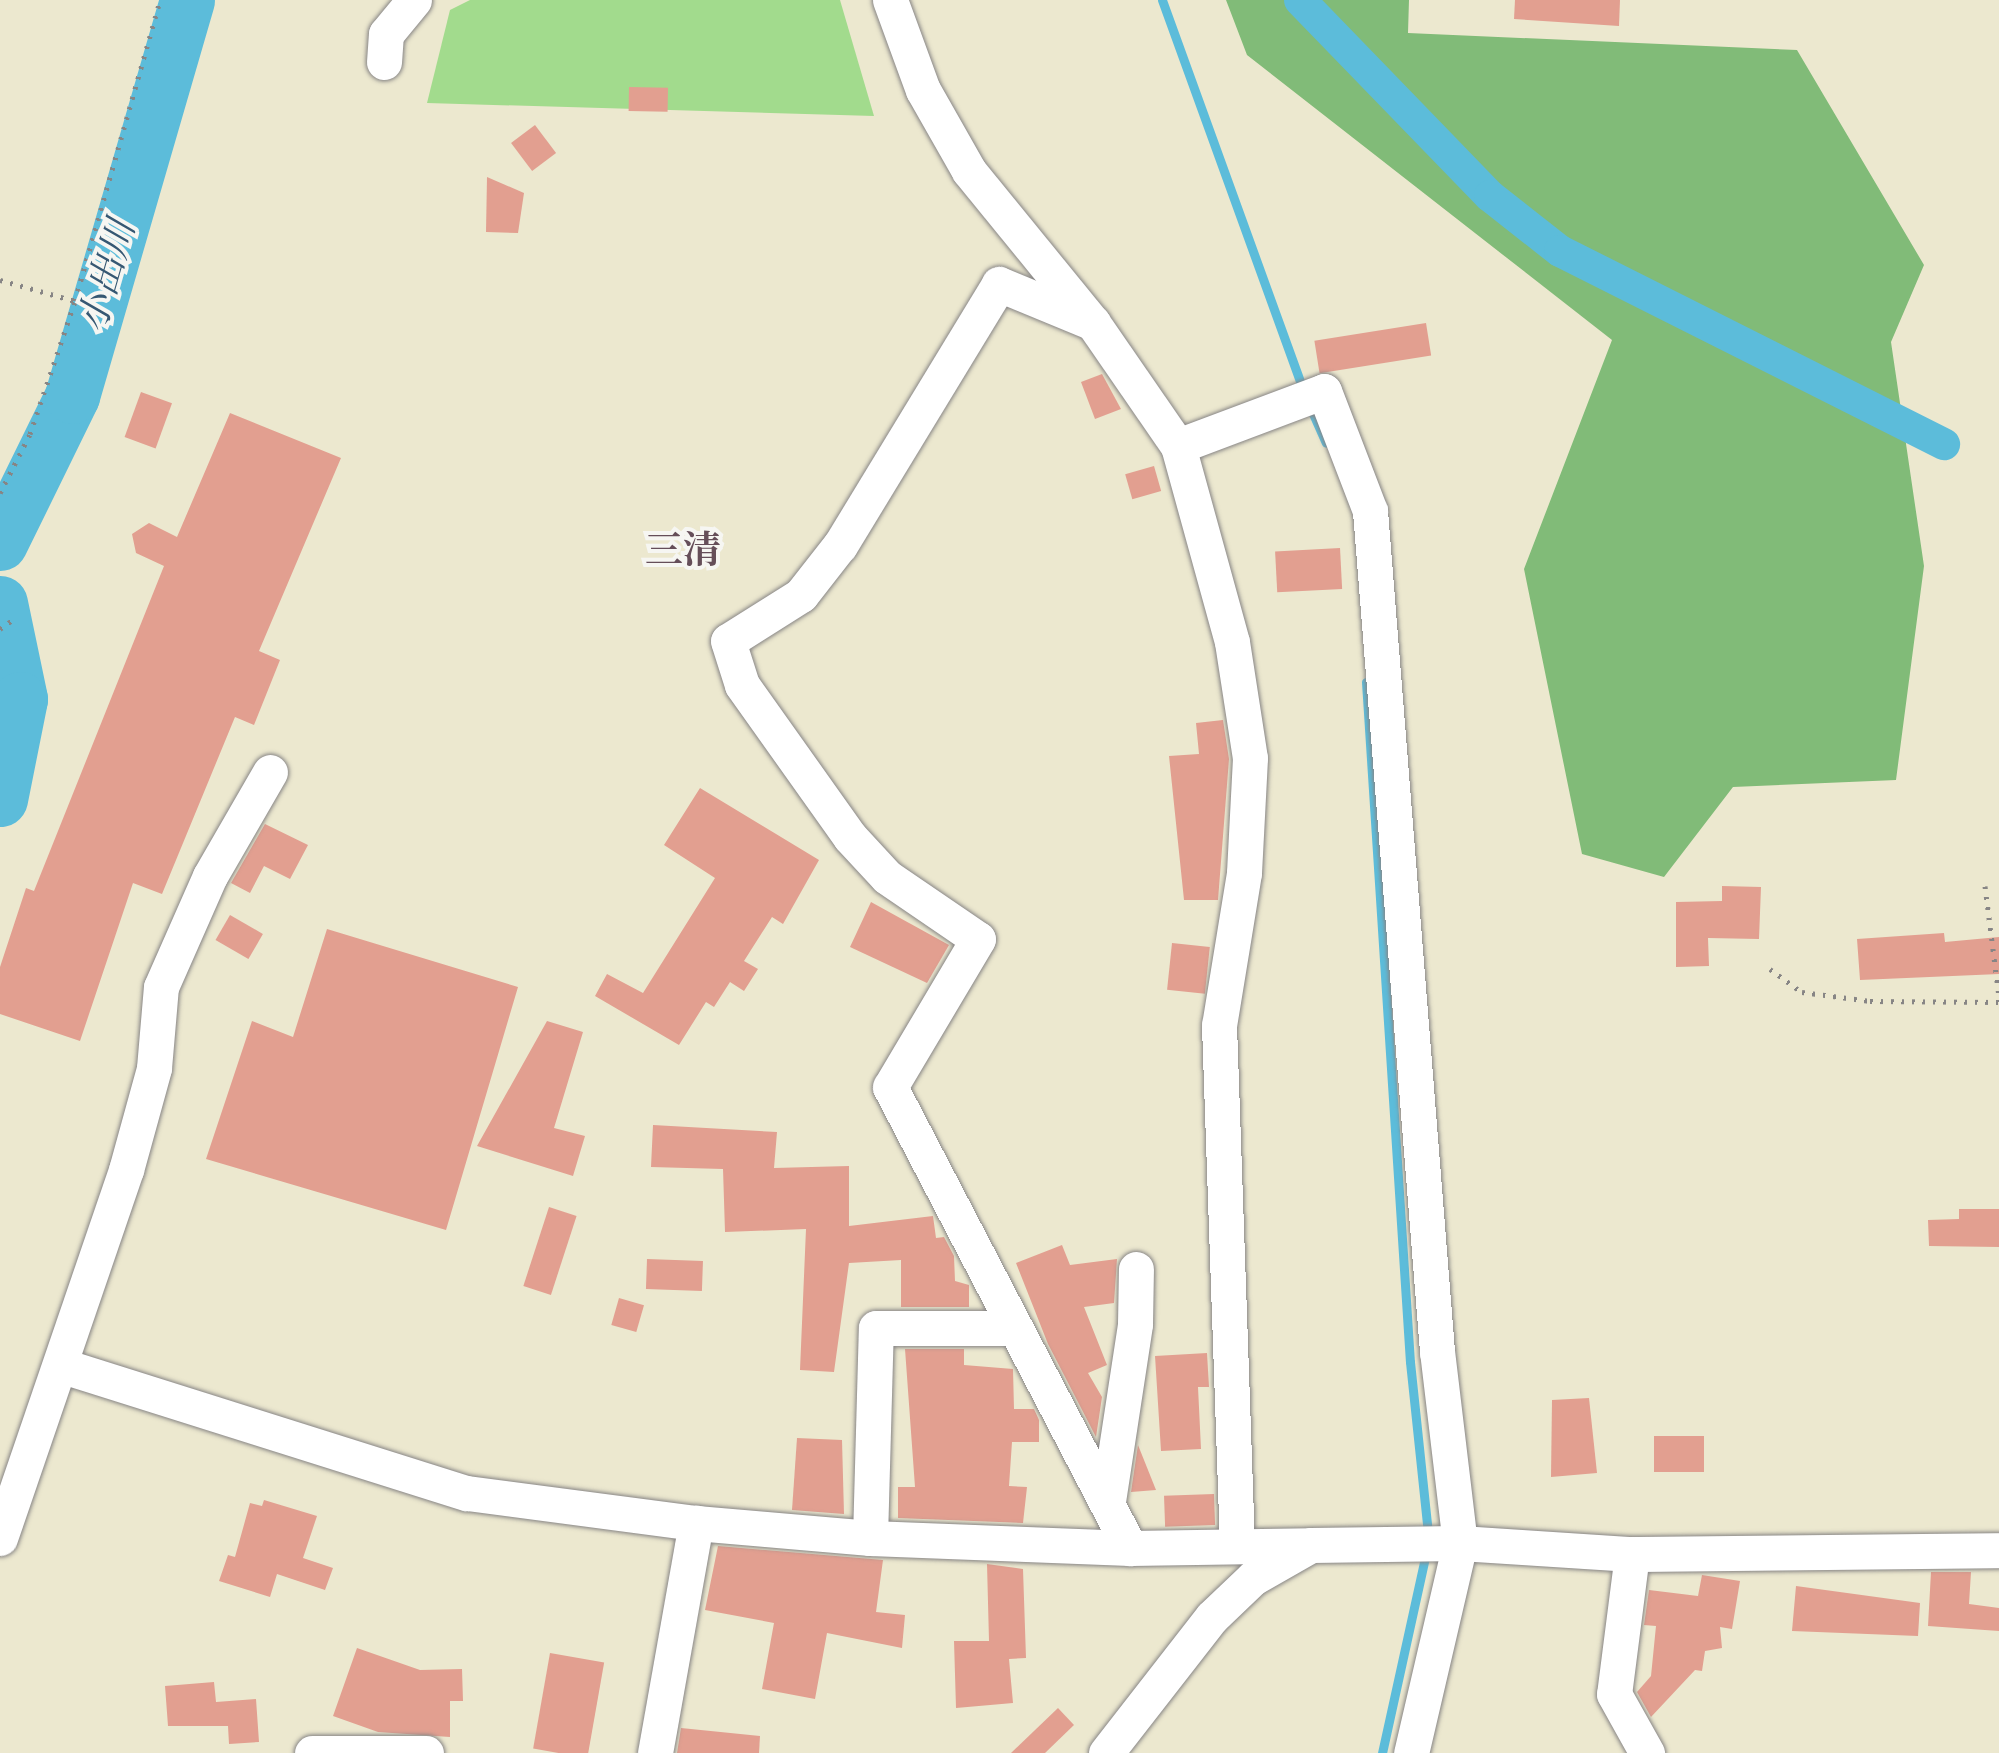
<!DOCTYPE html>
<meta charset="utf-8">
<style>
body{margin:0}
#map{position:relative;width:1999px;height:1753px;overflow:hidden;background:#ece8cf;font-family:Alegreya,"Noto Serif JP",serif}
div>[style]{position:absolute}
.green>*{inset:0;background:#a2db8d}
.forest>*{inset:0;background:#81bb78}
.stream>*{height:9px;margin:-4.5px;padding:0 4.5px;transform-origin:4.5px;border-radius:4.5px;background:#5cbcda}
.canal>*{height:32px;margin:-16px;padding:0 16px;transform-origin:16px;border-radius:16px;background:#5cbcda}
.river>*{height:55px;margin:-27.5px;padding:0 27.5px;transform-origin:27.5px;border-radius:27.5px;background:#5cbcda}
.building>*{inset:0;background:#e29f90;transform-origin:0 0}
.path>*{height:5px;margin-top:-2.5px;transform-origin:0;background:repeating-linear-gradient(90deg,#878585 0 2.5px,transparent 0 10.5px)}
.roads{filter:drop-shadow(0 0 2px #878585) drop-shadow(0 0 2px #878585)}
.minor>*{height:35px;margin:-17.5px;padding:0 17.5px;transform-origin:17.5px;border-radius:17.5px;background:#fff}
span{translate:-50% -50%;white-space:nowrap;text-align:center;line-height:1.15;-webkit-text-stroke:8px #f6f6f2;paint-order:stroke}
.water-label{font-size:38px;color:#365873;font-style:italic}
.neighbourhood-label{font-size:38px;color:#654e59;font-weight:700}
</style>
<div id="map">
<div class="green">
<div style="clip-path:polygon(470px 0,840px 0,874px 116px,427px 103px,450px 10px)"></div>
</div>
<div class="forest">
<div style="clip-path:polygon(1226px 0,1409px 0,1408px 33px,1797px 50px,1924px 265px,1891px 342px,1924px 566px,1896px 780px,1733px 787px,1664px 877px,1582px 854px,1524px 569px,1612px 340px,1247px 55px)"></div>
</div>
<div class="stream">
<div style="left:1162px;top:0;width:417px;rotate:70.1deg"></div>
<div style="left:1310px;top:407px;width:39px;rotate:66deg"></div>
<div style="left:1366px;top:682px;width:681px;rotate:86.3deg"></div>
<div style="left:1410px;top:1362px;width:173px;rotate:84deg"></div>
<div style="left:1382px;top:1753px;width:209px;rotate:-77.6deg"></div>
</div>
<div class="canal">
<div style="left:1300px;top:0;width:273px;rotate:45.9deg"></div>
<div style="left:1490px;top:196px;width:89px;rotate:38.2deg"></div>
<div style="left:1560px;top:251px;width:430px;rotate:26.7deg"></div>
</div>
<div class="river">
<div style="left:0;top:543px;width:164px;rotate:-63.9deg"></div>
<div style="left:72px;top:396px;width:412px;rotate:-73.8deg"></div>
<div style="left:0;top:603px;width:98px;rotate:78.2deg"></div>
<div style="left:20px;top:699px;width:102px;rotate:101.3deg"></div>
</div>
<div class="building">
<div style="clip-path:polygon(1515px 0,1620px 0,1619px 26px,1514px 19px)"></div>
<div style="left:629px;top:87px;width:39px;height:24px;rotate:1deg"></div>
<div style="left:535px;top:125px;width:35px;height:30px;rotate:53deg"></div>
<div style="clip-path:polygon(487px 177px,524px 193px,518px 233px,486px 232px)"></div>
<div style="left:1426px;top:323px;width:33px;height:113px;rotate:81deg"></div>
<div style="clip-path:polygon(1102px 374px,1121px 409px,1095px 419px,1081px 382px)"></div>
<div style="left:141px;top:392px;width:33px;height:48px;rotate:20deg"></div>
<div style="clip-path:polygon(230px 413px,341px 458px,259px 651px,280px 660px,254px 725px,235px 717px,162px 894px,133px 883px,80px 1041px,0 1014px,0 967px,26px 888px,34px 891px,164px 566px,136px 553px,132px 534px,149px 523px,177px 537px)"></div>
<div style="left:1154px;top:466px;width:26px;height:30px;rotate:74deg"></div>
<div style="left:1340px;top:548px;width:41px;height:65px;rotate:87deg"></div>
<div style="clip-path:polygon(1223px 720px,1229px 759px,1218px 900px,1184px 900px,1169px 756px,1199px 754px,1196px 723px)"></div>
<div style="clip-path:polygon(700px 788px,819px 860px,783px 924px,772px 917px,744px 961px,758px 969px,744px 991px,730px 982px,714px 1007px,706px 1002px,679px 1045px,595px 996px,607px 974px,643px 993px,715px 878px,664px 845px)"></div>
<div style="clip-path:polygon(265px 824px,308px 845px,290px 879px,264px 866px,250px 893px,231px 883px)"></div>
<div style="clip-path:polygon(1722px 886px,1761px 887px,1759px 939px,1708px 938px,1709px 966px,1676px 967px,1676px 902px,1722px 901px)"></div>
<div style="clip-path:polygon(871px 902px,949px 945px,927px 983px,850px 947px)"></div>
<div style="left:230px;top:915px;width:38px;height:29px;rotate:30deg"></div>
<div style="clip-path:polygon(327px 929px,518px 987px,446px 1230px,206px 1159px,252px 1021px,293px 1037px)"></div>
<div style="clip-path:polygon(1944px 933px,1945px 942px,1999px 937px,1999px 974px,1860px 980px,1857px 939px)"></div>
<div style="left:1172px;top:943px;width:38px;height:47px;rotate:6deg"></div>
<div style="clip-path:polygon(547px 1021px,583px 1032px,554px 1128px,585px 1136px,573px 1176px,477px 1146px)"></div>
<div style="clip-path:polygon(653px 1125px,777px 1132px,774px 1168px,849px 1166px,849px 1226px,933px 1216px,936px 1238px,944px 1237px,954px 1256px,955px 1281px,969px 1285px,969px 1307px,901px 1307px,901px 1260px,849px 1263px,834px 1372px,800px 1370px,806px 1229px,725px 1232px,723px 1169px,651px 1167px)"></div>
<div style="left:549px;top:1207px;width:29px;height:83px;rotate:18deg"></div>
<div style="clip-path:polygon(1959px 1209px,1999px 1209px,1999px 1247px,1929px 1246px,1928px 1220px,1959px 1219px)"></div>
<div style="clip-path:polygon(1062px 1245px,1070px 1265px,1117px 1259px,1114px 1303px,1084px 1307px,1107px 1365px,1088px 1373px,1102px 1397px,1096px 1437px,1048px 1344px,1016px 1263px)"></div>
<div style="left:647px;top:1259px;width:56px;height:30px;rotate:2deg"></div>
<div style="left:619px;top:1298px;width:26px;height:28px;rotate:16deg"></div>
<div style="clip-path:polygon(905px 1349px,964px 1349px,964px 1365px,1013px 1369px,1014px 1409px,1034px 1409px,1039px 1420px,1039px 1442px,1012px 1442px,1009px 1486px,1027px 1487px,1023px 1523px,898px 1518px,898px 1487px,915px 1487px)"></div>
<div style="clip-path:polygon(1207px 1353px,1209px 1387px,1198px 1387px,1201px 1449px,1161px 1451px,1155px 1356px)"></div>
<div style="clip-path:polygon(1589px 1398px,1597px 1473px,1551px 1477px,1552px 1400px)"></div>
<div style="left:1654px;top:1436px;width:50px;height:36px"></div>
<div style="clip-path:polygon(797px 1438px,842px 1440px,844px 1514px,792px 1510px)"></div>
<div style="clip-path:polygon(1138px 1445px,1156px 1490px,1131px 1492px)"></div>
<div style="left:1214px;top:1494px;width:31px;height:50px;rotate:88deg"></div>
<div style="clip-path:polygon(264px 1500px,317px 1516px,303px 1558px,333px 1568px,325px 1590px,277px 1574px,270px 1597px,219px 1581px,228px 1555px,235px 1557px,250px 1503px,262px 1506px)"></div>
<div style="clip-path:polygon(718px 1546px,883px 1560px,876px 1612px,905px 1615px,902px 1648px,827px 1633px,815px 1699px,762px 1689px,774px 1623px,705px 1610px)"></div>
<div style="clip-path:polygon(987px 1564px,1023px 1569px,1026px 1658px,1009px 1659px,1013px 1703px,956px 1708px,954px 1641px,989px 1641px)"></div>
<div style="clip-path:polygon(1931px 1572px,1971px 1572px,1969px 1604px,1999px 1608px,1999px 1631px,1928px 1626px)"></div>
<div style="clip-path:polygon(1702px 1575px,1740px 1581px,1732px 1629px,1720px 1627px,1722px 1648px,1705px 1651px,1702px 1671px,1695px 1670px,1651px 1717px,1637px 1692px,1651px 1676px,1656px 1626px,1644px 1625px,1649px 1590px,1698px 1596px)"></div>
<div style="clip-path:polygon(1796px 1586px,1920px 1603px,1918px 1636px,1792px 1631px)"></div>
<div style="clip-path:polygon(357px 1648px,420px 1670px,462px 1669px,463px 1701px,450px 1701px,450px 1737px,378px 1732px,333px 1716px)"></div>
<div style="left:550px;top:1653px;width:55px;height:97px;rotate:10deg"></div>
<div style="clip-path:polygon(214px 1682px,216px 1702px,256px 1699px,259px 1742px,229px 1744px,228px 1726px,168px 1726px,165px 1686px)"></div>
<div style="clip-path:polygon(1058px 1708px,1074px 1725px,1045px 1753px,1011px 1753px)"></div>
<div style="clip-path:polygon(681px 1728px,760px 1736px,759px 1753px,677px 1753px)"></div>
</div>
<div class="path">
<div style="left:0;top:280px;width:78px;rotate:15.6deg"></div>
<div style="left:0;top:493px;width:66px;rotate:-63deg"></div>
<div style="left:30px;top:434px;width:140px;rotate:-71.3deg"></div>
<div style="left:75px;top:301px;width:313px;rotate:-74.2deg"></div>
<div style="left:0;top:629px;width:19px;rotate:-36deg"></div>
<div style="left:1985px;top:886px;width:112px;rotate:82.8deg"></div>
<div style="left:1770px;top:969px;width:39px;rotate:36deg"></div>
<div style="left:1802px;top:992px;width:69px;rotate:7.5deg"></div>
<div style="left:1870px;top:1001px;width:129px;rotate:0.4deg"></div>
</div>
<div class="roads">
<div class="minor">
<div style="left:890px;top:0;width:96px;rotate:69.9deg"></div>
<div style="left:923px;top:90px;width:93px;rotate:60.4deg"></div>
<div style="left:969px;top:171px;width:196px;rotate:50.8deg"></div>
<div style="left:1093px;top:323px;width:150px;rotate:55.4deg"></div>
<div style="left:1178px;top:446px;width:203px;rotate:74.6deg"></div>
<div style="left:1232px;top:642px;width:117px;rotate:81.2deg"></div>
<div style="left:1250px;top:758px;width:115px;rotate:93deg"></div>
<div style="left:1244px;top:873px;width:154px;rotate:99.3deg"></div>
<div style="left:1219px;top:1025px;width:521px;rotate:88.02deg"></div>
<div style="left:384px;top:62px;width:28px;rotate:-86deg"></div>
<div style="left:386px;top:34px;width:44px;rotate:-50.5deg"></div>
<div style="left:1093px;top:323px;width:102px;rotate:-157.5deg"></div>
<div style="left:999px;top:284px;width:306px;rotate:121.3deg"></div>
<div style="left:840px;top:545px;width:63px;rotate:128deg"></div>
<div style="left:801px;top:595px;width:86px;rotate:147.8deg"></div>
<div style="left:728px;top:641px;width:46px;rotate:72.3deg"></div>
<div style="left:742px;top:685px;width:186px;rotate:54.6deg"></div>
<div style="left:850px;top:837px;width:54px;rotate:47.2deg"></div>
<div style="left:887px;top:877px;width:110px;rotate:34.3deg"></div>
<div style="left:978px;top:939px;width:172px;rotate:120.7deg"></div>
<div style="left:890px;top:1087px;width:520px;rotate:62.5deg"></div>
<div style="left:1178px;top:446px;width:156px;rotate:-20.6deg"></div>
<div style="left:1324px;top:391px;width:129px;rotate:69deg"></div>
<div style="left:1370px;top:511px;width:843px;rotate:85.44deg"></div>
<div style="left:1437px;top:1351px;width:193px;rotate:83.2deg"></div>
<div style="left:1460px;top:1543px;width:216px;rotate:103.1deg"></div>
<div style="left:63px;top:1366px;width:423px;rotate:17.5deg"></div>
<div style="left:467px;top:1493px;width:231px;rotate:7.5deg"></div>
<div style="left:696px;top:1523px;width:175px;rotate:4.9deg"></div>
<div style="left:870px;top:1538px;width:260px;rotate:2.2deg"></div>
<div style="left:1130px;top:1548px;width:181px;rotate:-0.9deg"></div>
<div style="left:1108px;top:1501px;width:179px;rotate:-81.3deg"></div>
<div style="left:1135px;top:1324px;width:55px;rotate:-89deg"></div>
<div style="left:0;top:1538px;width:389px;rotate:-71.1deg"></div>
<div style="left:126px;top:1170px;width:106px;rotate:-74.6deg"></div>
<div style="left:154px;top:1068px;width:81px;rotate:-85.1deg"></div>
<div style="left:161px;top:987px;width:121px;rotate:-66.2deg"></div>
<div style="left:210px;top:876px;width:120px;rotate:-60deg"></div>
<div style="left:870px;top:1538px;width:210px;rotate:-88.4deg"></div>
<div style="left:876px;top:1328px;width:138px"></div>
<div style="left:1632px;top:1554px;width:141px;rotate:97.3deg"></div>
<div style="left:1614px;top:1694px;width:68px;rotate:60.8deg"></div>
<div style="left:312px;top:1753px;width:114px"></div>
<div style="left:655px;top:1753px;width:234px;rotate:-79.9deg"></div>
<div style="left:1106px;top:1753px;width:172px;rotate:-52.1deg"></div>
<div style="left:1212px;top:1617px;width:57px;rotate:-43.6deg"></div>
<div style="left:1253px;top:1578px;width:67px;rotate:-29.6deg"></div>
<div style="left:1311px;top:1545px;width:149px;rotate:-0.8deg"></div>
<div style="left:1460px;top:1543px;width:172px;rotate:3.7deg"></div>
<div style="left:1632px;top:1554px;width:367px;rotate:-0.6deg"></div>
</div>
</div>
<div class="water-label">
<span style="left:107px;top:276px;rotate:-74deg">小出川</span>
</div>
<div class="neighbourhood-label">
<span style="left:683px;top:551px">三清</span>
</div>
</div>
